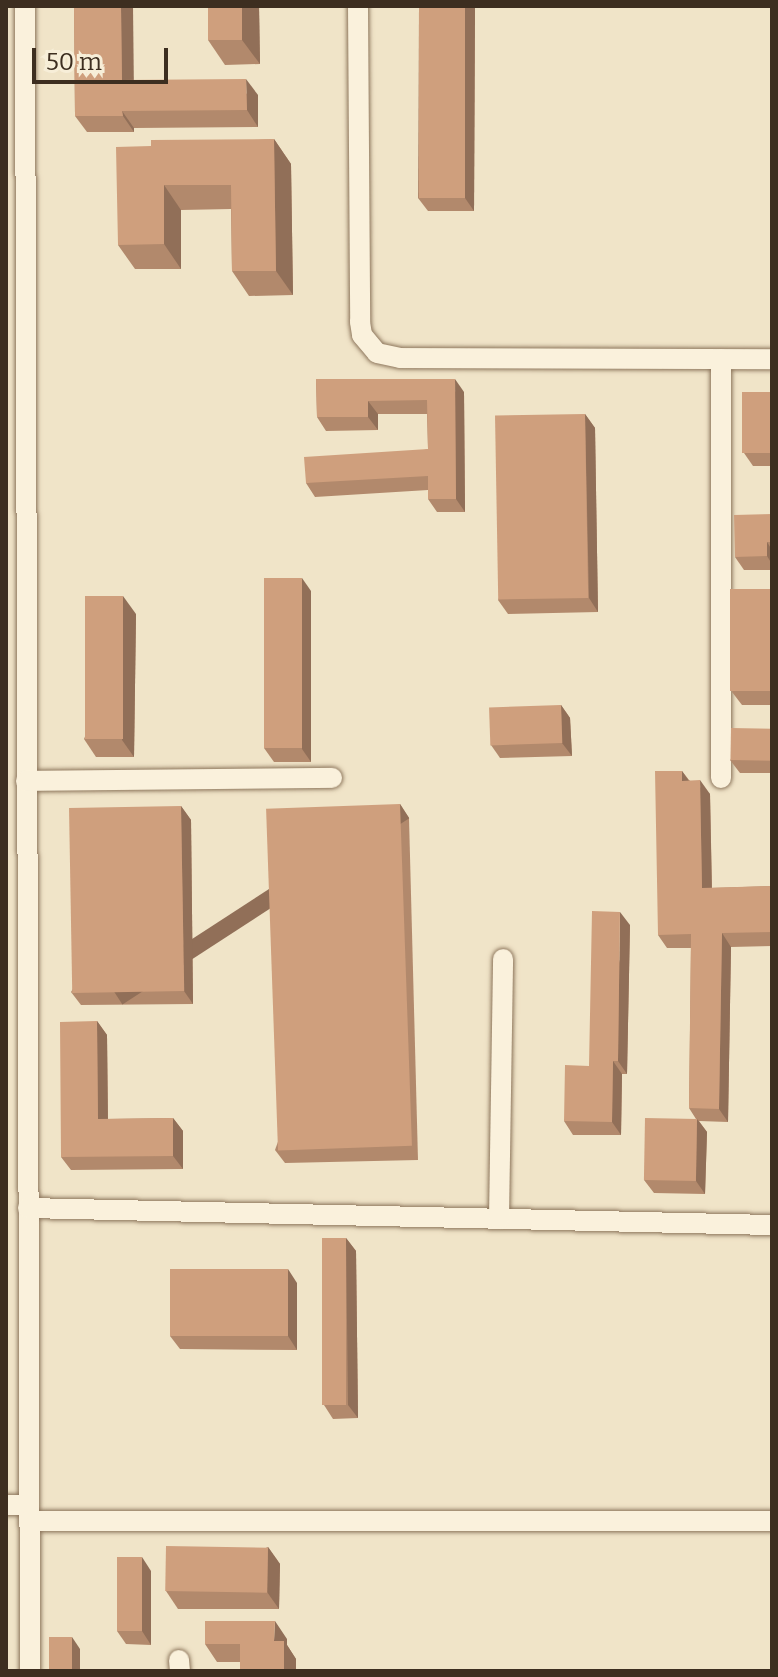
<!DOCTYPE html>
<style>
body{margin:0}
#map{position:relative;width:778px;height:1677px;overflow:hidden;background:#f0e4c8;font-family:Bitter,serif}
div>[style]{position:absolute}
.roads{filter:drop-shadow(0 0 2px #8d765c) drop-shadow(0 0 2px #8d765c)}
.minor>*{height:20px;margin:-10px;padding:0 10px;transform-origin:10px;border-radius:10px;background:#faf1dc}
.wall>*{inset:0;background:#b2896c}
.shaded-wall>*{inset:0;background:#916f58;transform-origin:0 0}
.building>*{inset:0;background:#cf9f7d;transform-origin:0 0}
span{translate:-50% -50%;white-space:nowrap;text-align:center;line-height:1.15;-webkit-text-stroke:8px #f7eed8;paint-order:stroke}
.frame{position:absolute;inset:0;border:8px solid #3d2e20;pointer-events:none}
.scale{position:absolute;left:32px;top:48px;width:136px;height:36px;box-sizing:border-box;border:4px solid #3d2e20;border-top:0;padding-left:10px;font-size:24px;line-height:28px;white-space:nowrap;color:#3d2e20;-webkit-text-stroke:6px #f7eed8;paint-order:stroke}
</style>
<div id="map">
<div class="roads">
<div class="minor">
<div style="left:25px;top:6px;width:1665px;rotate:89.83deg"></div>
<div style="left:358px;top:6px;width:316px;rotate:89.6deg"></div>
<div style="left:360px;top:322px;width:13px;rotate:81deg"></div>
<div style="left:362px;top:335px;width:23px;rotate:50deg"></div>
<div style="left:377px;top:353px;width:24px;rotate:12deg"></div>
<div style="left:400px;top:358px;width:372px;rotate:0.2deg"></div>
<div style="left:721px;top:359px;width:419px;rotate:90deg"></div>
<div style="left:26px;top:781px;width:306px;rotate:-0.6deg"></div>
<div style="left:28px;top:1208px;width:744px;rotate:1.31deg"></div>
<div style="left:499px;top:1219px;width:260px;rotate:-89.1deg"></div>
<div style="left:6px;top:1505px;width:23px"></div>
<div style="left:29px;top:1521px;width:743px"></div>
<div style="left:179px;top:1660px;width:11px;rotate:85deg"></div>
</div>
</div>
<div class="wall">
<div style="clip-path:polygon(74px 6px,133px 6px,133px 80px,258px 95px,258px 127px,134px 128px,134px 132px,87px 132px,75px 116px)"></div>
<div style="clip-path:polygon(208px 6px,259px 6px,260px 64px,225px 65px,208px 40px)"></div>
<div style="clip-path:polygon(419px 6px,475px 6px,474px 211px,428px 211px,418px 198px)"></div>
<div style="clip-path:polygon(274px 139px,291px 164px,293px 295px,249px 296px,232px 271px,231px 209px,181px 210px,181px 269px,135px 269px,118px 245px,151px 146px)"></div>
<div style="clip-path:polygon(316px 379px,464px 392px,465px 512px,437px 512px,428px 499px,428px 490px,315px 497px,306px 483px,428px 449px,427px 414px,378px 414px,378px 430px,326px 431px,317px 417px)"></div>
<div style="clip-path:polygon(772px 392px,772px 466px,753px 466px,744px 453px)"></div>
<div style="clip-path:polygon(585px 414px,595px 428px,598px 612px,508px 614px,498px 600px)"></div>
<div style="clip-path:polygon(772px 514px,772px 570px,744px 570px,735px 557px)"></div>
<div style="clip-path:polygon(772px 589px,772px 705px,742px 705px,732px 692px)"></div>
<div style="clip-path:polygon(311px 591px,311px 762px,274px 762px,264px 748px)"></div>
<div style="clip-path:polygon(136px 614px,134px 757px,96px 757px,84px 739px)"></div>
<div style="clip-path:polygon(561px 705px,570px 718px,572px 756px,500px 758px,491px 745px)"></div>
<div style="clip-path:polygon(772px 729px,772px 773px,740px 773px,730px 760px)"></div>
<div style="clip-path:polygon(682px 771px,689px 780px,710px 794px,712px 888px,772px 886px,772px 946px,731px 947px,728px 1122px,699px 1121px,707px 1132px,705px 1194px,654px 1193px,644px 1180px,696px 1119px,689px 1108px,691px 948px,667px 948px,658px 935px)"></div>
<div style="clip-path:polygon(400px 804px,409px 818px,418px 1160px,285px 1163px,275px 1150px)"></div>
<div style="clip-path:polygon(181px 806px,191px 820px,193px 1004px,81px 1005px,71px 992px)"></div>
<div style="clip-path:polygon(630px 925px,627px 1074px,622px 1074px,621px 1135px,573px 1135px,564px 1121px,589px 1066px)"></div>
<div style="clip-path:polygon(97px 1021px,107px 1035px,108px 1119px,173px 1118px,183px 1131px,183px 1169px,71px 1170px,61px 1157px)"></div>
<div style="clip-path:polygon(346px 1238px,356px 1251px,358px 1418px,333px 1419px,324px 1405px)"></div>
<div style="clip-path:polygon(297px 1283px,297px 1350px,180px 1349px,170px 1336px)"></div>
<div style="clip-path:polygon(268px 1547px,280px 1564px,279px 1609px,178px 1609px,166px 1591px)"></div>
<div style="clip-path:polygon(151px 1571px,151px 1645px,126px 1644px,117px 1631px)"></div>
<div style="clip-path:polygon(287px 1639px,287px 1645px,296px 1659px,296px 1671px,240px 1671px,240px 1662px,217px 1662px,205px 1644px)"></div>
</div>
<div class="shaded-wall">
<div style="clip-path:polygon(121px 6px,133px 6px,134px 96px,122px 80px)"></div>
<div style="clip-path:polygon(242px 6px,259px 6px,260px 64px,242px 40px)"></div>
<div style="clip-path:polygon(465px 6px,475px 6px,474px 211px,465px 198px)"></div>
<div style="clip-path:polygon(246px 79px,258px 95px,258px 127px,247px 110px)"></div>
<div style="clip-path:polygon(122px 111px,134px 128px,134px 132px,123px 116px)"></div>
<div style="clip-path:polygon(274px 139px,291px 164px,293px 295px,276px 271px)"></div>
<div style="clip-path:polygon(164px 185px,181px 210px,181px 269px,164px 244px)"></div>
<div style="clip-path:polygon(455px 379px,464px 392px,465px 512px,456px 499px)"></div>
<div style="clip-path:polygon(368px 401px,378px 414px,378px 430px,368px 417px)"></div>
<div style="clip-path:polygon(585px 414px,595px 428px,598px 612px,589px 598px)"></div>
<div style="clip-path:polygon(767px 542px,772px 550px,772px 564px,767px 556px)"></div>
<div style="clip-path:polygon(302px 578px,311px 591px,311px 762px,302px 749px)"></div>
<div style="clip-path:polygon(123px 596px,136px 614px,134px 757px,122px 740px)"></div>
<div style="clip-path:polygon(561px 705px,570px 718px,572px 756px,562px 743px)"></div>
<div style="clip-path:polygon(682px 771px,691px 784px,682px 781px)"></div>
<div style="clip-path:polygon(700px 780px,710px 794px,712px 901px,702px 888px)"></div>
<div style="left:400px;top:804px;width:17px;height:342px;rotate:57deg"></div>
<div style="clip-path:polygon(181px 806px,191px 820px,193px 1004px,184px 991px)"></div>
<div style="clip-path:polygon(620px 912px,630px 925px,627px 1074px,618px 1061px)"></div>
<div style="clip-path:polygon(722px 933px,731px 947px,728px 1122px,719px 1109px)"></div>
<div style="clip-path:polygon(97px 1021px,107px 1035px,108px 1132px,98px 1119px)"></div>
<div style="clip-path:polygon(613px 1061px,622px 1074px,621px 1135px,612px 1122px)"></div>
<div style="clip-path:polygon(173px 1118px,183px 1131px,183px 1169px,173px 1156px)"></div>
<div style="clip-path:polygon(697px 1119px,707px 1132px,705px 1194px,696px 1181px)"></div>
<div style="clip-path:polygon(346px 1238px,356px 1251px,358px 1418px,348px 1405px)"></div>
<div style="clip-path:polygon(288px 1269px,297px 1283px,297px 1350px,288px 1336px)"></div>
<div style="clip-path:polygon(268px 1547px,280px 1564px,279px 1609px,267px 1592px)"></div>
<div style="clip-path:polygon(142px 1557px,151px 1571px,151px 1645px,142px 1631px)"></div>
<div style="clip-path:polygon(275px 1621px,287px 1639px,287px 1645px,296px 1659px,296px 1671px,284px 1671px,274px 1641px)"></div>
<div style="clip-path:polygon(72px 1637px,80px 1649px,80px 1671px,71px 1671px)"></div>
</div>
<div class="building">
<div style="clip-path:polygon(74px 6px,121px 6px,122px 80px,246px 79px,247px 110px,122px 111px,123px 116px,75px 116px)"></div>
<div style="left:208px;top:6px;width:34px;height:34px"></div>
<div style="left:419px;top:6px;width:46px;height:192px"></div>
<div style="clip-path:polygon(274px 139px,276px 271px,232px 271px,231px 185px,164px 185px,164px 244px,118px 245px,116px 147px,151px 146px,151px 140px)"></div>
<div style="clip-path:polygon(316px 379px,455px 379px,456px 499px,428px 499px,428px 476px,306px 483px,304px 457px,428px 449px,427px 400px,368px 401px,368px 417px,317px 417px)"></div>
<div style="left:772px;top:392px;width:61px;height:30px;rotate:90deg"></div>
<div style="left:585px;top:414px;width:184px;height:90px;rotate:89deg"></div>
<div style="clip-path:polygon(772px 514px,772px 542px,767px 542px,767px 556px,735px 557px,734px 515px)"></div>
<div style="left:264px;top:578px;width:38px;height:170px"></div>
<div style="left:772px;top:589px;width:102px;height:42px;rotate:90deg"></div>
<div style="left:85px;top:596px;width:38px;height:143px"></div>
<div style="left:561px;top:705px;width:38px;height:72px;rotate:88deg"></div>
<div style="left:731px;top:728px;width:41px;height:32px;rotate:1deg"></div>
<div style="clip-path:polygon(655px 771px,682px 771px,682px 781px,700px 780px,702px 888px,772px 886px,772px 932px,722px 933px,719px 1109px,689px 1108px,691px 934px,658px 935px)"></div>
<div style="left:400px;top:804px;width:342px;height:134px;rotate:88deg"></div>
<div style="left:181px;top:806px;width:185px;height:112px;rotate:89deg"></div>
<div style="clip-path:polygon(592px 911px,620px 912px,618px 1061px,613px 1061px,612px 1122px,564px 1121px,565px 1065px,589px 1066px)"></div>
<div style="clip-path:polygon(97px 1021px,98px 1119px,173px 1118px,173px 1156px,61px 1157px,60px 1022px)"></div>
<div style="left:645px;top:1118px;width:52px;height:62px;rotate:1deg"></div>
<div style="left:322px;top:1238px;width:24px;height:167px"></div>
<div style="left:170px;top:1269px;width:118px;height:67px"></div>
<div style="left:166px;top:1546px;width:102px;height:45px;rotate:1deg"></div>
<div style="left:117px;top:1557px;width:25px;height:74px"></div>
<div style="clip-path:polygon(205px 1621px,275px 1621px,274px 1641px,284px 1641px,284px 1671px,240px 1671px,240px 1644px,205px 1644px)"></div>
<div style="left:49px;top:1637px;width:23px;height:34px"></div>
</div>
<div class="frame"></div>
<div class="scale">50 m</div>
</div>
